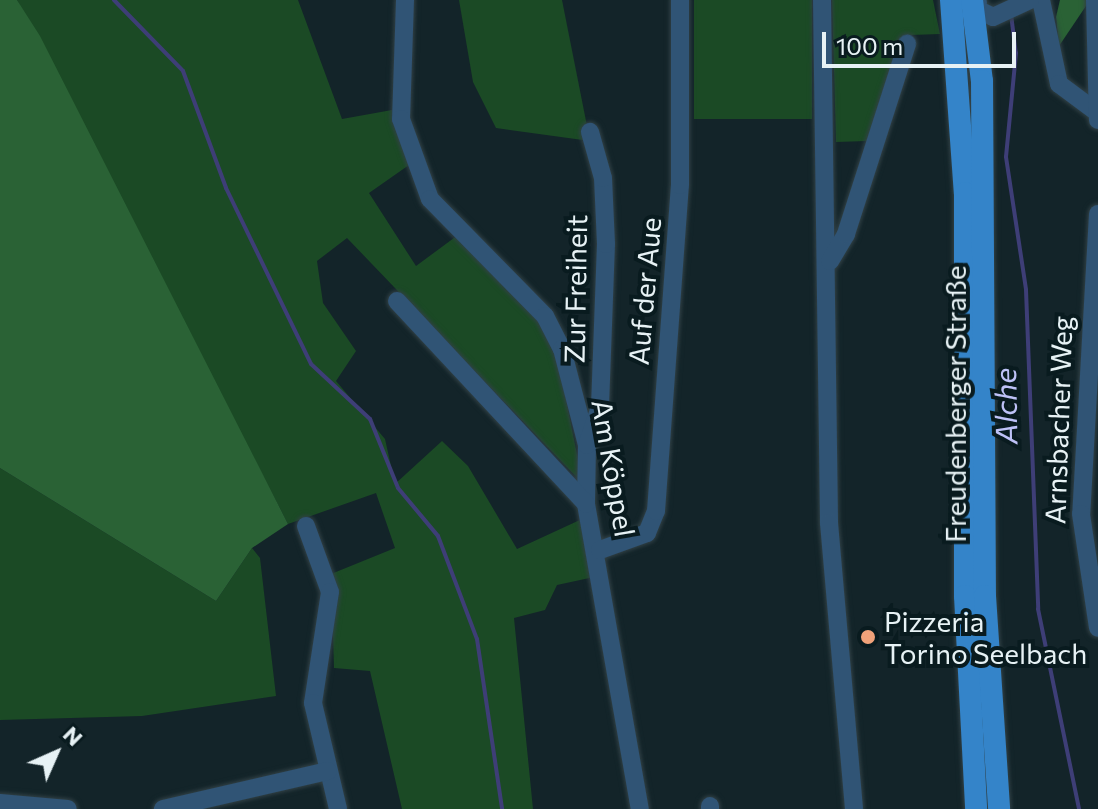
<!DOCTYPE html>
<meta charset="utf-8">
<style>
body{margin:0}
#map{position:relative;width:1098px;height:809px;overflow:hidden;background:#132429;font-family:Commissioner,sans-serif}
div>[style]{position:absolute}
.green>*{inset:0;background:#1b4a25;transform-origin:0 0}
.forest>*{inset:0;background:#2a6235}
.stream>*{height:4px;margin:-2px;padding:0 2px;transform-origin:2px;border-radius:2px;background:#3e3e77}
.roads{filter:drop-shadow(0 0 2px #314146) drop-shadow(0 0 2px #314146)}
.minor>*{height:18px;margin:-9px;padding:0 9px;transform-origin:9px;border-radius:9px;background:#305475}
.major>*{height:22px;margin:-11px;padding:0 11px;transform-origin:11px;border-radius:11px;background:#3484c9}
.dots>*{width:22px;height:22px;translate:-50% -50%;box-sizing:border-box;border:4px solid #091b1f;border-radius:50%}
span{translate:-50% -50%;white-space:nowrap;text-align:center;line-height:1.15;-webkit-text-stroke:8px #091b1f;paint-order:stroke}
.street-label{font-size:28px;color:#e7f2f5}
.poi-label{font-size:28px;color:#e7f2f5}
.left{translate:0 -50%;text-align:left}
.water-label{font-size:30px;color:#bec2f7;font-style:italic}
.north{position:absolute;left:16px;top:713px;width:80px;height:80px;-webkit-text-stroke:6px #091b1f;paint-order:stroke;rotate:45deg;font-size:22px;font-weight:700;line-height:32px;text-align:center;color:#e7f2f5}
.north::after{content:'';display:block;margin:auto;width:28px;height:36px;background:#e7f2f5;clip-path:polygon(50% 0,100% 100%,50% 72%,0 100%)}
.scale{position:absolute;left:822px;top:32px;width:194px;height:36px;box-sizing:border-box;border:4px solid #e7f2f5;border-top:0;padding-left:10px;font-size:24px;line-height:28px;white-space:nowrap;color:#e7f2f5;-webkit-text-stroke:6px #091b1f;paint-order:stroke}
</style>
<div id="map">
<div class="green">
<div style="clip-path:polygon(17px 0,298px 0,342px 119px,392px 110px,409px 165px,369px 193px,416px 266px,458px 235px,552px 330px,583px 484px,347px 238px,317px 261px,323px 303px,356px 351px,336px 381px,385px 439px,395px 484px,442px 441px,468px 466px,517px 549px,582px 519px,594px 577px,557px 585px,545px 610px,514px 618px,533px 809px,402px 809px,370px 671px,334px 668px,331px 574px,395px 548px,376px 493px,288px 524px)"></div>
<div style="clip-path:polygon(459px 0,562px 0,590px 141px,496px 128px,473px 82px)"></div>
<div style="left:694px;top:0;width:118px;height:119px"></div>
<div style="clip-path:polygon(832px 0,933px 0,940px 34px,911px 35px,897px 47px,867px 141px,836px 142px)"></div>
<div style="clip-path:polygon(0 468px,216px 601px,252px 548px,260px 558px,276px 696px,142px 716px,0 720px)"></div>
</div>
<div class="forest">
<div style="clip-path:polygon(0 0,17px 0,40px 36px,288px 524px,252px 548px,216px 601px,0 468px)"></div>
<div style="clip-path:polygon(1060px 0,1090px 0,1059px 46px,1056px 17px)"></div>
</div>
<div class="stream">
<div style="left:114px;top:0;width:99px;rotate:45.8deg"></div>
<div style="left:183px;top:71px;width:125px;rotate:69.8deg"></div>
<div style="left:226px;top:188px;width:195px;rotate:64.2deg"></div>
<div style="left:311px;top:364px;width:81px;rotate:43deg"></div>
<div style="left:370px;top:419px;width:74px;rotate:67.9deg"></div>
<div style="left:398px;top:488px;width:62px;rotate:50.2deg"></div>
<div style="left:438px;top:536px;width:110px;rotate:69.3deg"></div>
<div style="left:477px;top:639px;width:172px;rotate:81.6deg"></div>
<div style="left:1011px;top:14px;width:39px;rotate:83deg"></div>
<div style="left:1016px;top:53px;width:104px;rotate:95.5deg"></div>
<div style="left:1006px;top:157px;width:134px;rotate:81.4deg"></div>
<div style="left:1026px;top:290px;width:319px;rotate:87.8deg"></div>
<div style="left:1038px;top:609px;width:204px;rotate:78.4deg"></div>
</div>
<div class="roads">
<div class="minor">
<div style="left:405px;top:0;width:119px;rotate:91.9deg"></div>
<div style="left:401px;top:119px;width:85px;rotate:70.1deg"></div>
<div style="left:430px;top:199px;width:164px;rotate:45.5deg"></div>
<div style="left:545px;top:316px;width:37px;rotate:63deg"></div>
<div style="left:562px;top:349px;width:99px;rotate:75.4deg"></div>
<div style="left:587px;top:445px;width:59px;rotate:91deg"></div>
<div style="left:586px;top:504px;width:310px;rotate:80deg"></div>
<div style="left:822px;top:0;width:523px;rotate:89.23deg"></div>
<div style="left:829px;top:523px;width:287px;rotate:85deg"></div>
<div style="left:1041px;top:0;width:86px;rotate:77.9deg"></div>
<div style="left:1059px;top:84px;width:49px;rotate:36.6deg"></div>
<div style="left:1095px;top:0;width:120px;rotate:88.6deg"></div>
<div style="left:978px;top:2px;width:8px;rotate:140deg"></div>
<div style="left:972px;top:7px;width:23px;rotate:25deg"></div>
<div style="left:993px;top:17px;width:41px;rotate:-24.7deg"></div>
<div style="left:1098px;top:214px;width:300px;rotate:93.2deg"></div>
<div style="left:1081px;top:514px;width:115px;rotate:81.5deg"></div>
<div style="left:830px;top:261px;width:31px;rotate:-59deg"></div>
<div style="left:846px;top:234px;width:200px;rotate:-72.2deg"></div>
<div style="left:397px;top:301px;width:277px;rotate:47deg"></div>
<div style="left:587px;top:445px;width:40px;rotate:-71.1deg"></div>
<div style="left:600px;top:407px;width:163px;rotate:-87.9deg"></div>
<div style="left:606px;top:244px;width:66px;rotate:-92.6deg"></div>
<div style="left:603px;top:178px;width:48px;rotate:-105.8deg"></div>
<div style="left:306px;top:526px;width:70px;rotate:70deg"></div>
<div style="left:330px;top:592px;width:112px;rotate:98.7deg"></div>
<div style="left:313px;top:703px;width:109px;rotate:76.7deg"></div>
<div style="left:600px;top:550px;width:50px;rotate:-19.9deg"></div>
<div style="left:647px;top:533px;width:24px;rotate:-68deg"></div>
<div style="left:656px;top:511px;width:327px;rotate:-85.8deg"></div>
<div style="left:680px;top:185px;width:185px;rotate:-90deg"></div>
<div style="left:0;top:803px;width:68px;rotate:5deg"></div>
<div style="left:163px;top:809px;width:169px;rotate:-13deg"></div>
<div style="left:710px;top:809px;width:3px;rotate:-90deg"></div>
</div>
<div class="major">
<div style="left:951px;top:0;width:194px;rotate:85.9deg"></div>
<div style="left:965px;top:193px;width:403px;rotate:90deg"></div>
<div style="left:965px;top:596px;width:213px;rotate:87deg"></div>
<div style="left:972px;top:0;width:82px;rotate:83deg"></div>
<div style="left:982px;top:81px;width:515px;rotate:89.67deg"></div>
<div style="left:985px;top:596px;width:213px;rotate:86.2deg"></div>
</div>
</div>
<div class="dots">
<div style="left:868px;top:637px;background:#f0a27a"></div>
</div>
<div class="street-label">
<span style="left:575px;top:289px;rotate:-89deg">Zur Freiheit</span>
<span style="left:644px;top:291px;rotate:-85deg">Auf der Aue</span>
<span style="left:955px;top:404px;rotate:-90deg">Freudenberger Straße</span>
<span style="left:1058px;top:420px;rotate:-88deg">Arnsbacher Weg</span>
<span style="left:614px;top:468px;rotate:80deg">Am Köppel</span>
</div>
<div class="poi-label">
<span class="left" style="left:884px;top:637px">Pizzeria<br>Torino Seelbach</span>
</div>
<div class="water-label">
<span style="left:1005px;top:406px;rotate:-91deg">Alche</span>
</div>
<div class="north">N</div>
<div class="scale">100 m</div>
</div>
